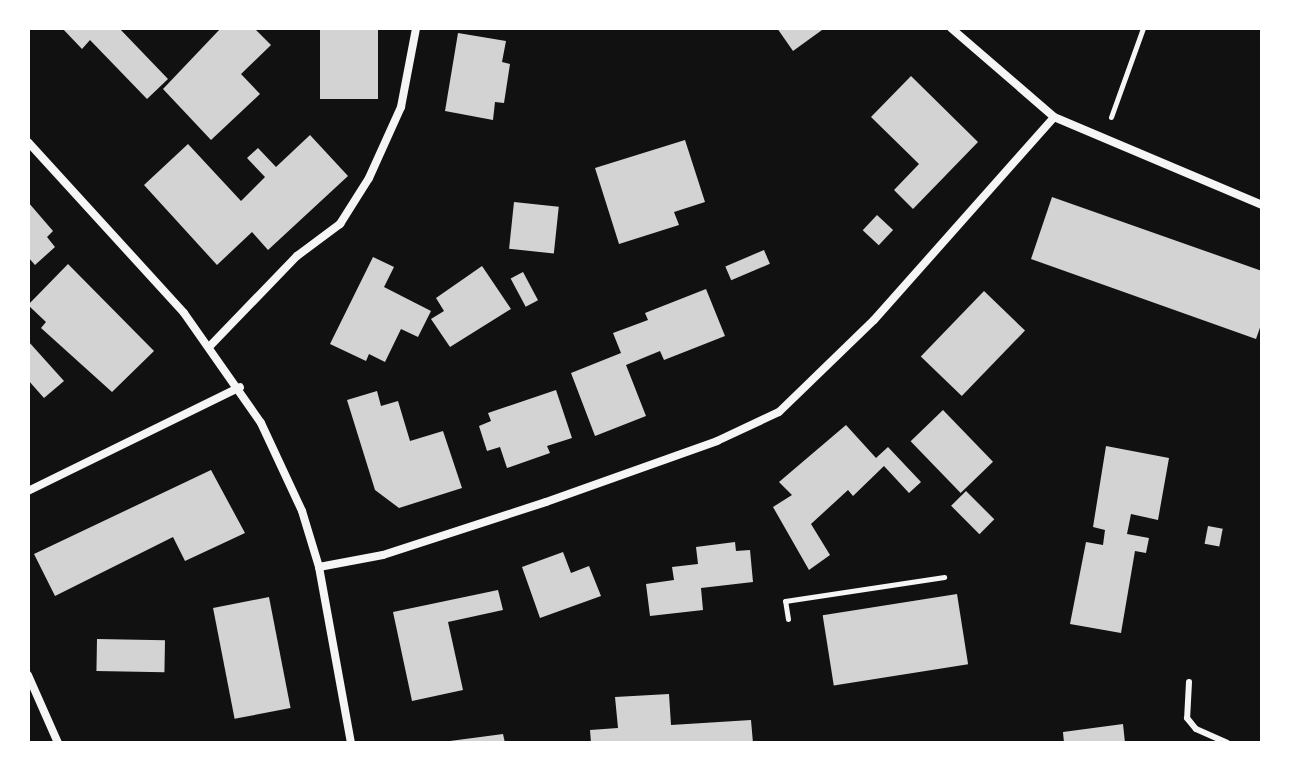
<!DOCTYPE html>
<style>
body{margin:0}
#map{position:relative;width:1290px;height:771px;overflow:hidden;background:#111;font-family:"IBM Plex Sans",sans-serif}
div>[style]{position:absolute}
.building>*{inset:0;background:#d3d3d3;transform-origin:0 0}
.path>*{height:5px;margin:-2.5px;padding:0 2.5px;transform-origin:2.5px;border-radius:2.5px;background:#f5f5f5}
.service>*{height:6px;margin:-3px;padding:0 3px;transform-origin:3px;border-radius:3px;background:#f5f5f5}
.minor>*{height:8px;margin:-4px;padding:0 4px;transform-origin:4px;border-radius:4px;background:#f5f5f5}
span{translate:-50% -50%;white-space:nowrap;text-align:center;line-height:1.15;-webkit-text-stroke:8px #fff;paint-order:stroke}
.frame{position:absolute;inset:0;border:30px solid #fff;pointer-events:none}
</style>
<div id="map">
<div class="building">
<div style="clip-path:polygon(62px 28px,119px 28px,168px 79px,147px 99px,90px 40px,82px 49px)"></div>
<div style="clip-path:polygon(221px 28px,254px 28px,271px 45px,241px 74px,260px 94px,211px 140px,163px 89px)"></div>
<div style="left:320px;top:28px;width:58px;height:71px"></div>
<div style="clip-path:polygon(777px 28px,820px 28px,822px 30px,793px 51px)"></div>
<div style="clip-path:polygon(458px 33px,506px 41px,502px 62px,510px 64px,504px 103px,495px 102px,493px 120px,445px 111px)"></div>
<div style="clip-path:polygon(911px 76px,978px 142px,913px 209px,894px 190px,919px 164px,871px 117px)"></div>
<div style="clip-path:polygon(310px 135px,348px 176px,268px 250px,252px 232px,217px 265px,144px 185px,188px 144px,241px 201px,265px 177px,247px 158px,258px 148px,276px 167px)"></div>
<div style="clip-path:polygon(685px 140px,705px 202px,674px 212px,679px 225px,619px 244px,595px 168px)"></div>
<div style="clip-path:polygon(1052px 197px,1262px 271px,1262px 322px,1256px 339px,1031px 259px)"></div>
<div style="clip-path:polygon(28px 202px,53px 231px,47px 237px,55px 247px,35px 265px,28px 257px)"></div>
<div style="left:514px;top:202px;width:45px;height:47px;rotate:6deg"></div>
<div style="left:877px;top:215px;width:22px;height:21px;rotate:43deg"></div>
<div style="left:764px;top:250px;width:15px;height:42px;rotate:67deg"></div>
<div style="clip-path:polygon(373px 257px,394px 267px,384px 287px,431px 311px,418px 337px,401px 329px,385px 362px,369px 354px,366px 361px,330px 344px)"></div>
<div style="clip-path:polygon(68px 264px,154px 351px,112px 392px,41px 328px,46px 322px,28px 305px)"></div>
<div style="clip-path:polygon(482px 266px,511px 309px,450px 347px,431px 319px,444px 311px,436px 298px)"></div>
<div style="left:523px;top:272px;width:32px;height:14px;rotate:62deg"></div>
<div style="clip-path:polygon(706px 289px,725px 336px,664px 360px,660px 351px,626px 365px,646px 416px,595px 436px,571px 373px,621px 353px,613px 333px,648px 320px,645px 313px)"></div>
<div style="left:984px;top:291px;width:57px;height:91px;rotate:44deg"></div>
<div style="clip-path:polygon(28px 341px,64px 381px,44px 398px,28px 380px)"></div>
<div style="clip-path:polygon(556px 390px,572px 438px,547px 446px,550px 453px,507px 468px,500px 447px,487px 451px,479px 426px,491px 421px,488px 413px)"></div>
<div style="clip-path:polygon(377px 391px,381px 406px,398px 401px,410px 441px,443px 431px,462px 488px,399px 508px,375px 490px,347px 400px)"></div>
<div style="left:943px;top:410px;width:72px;height:45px;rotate:46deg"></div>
<div style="clip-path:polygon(846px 425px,876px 458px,888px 447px,921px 482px,909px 493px,884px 466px,853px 496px,848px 490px,811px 524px,830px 555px,809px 570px,773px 507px,792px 495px,779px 482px)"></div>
<div style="clip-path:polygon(1106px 446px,1169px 458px,1158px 520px,1131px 514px,1127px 534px,1149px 538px,1146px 553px,1135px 551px,1121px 633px,1070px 624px,1086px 542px,1103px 545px,1105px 530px,1093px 527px)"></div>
<div style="clip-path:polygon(211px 470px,245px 533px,185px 561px,173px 537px,55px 596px,34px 554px)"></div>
<div style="left:966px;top:491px;width:40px;height:21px;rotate:45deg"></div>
<div style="left:1208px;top:526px;width:15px;height:18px;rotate:11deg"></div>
<div style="clip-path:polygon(735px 542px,736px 551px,750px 550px,753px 582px,701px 588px,703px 610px,650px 616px,646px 584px,674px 580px,672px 567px,698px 564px,696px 547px)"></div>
<div style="clip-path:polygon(563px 552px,571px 573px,589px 566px,601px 596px,540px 618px,522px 567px)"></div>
<div style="clip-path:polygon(498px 590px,503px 610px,448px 622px,463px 690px,412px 701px,393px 612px)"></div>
<div style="left:957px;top:594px;width:71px;height:136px;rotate:81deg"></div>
<div style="left:269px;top:597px;width:113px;height:57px;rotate:79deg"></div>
<div style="left:97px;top:639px;width:68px;height:32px;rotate:1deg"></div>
<div style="clip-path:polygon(669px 694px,671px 725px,751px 720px,753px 743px,591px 743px,590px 730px,618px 728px,615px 697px)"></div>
<div style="clip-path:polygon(1123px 724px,1125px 743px,1064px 743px,1063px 732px)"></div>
<div style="clip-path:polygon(503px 734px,505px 743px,450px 743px,450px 741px)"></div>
</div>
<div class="path">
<div style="left:1111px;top:117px;width:95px;rotate:-70.2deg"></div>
<div style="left:788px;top:619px;width:18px;rotate:-99deg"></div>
<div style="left:785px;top:601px;width:161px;rotate:-8.6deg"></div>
</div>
<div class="service">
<div style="left:1189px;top:682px;width:36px;rotate:93deg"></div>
<div style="left:1187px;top:718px;width:14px;rotate:51deg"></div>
<div style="left:1196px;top:729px;width:34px;rotate:24deg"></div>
</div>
<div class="minor">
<div style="left:951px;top:28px;width:136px;rotate:40.8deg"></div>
<div style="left:1054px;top:117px;width:226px;rotate:22.9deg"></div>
<div style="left:28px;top:142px;width:231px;rotate:47.6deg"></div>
<div style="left:184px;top:313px;width:134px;rotate:55deg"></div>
<div style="left:261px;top:423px;width:97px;rotate:65deg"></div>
<div style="left:302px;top:511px;width:59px;rotate:73.1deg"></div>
<div style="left:319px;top:567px;width:179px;rotate:79.7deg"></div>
<div style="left:210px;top:346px;width:125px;rotate:-46deg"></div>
<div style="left:297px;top:256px;width:54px;rotate:-36.7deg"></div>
<div style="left:340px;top:224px;width:54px;rotate:-57.8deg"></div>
<div style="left:369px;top:178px;width:78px;rotate:-65.7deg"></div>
<div style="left:401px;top:107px;width:80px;rotate:-79.2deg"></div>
<div style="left:28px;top:491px;width:236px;rotate:-26.1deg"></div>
<div style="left:319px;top:567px;width:65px;rotate:-10.6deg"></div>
<div style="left:383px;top:555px;width:171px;rotate:-18deg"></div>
<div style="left:546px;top:502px;width:182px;rotate:-19.6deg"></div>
<div style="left:717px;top:441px;width:68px;rotate:-25.1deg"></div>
<div style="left:779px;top:412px;width:132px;rotate:-44.1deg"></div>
<div style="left:874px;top:320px;width:271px;rotate:-48.4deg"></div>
<div style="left:28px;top:675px;width:74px;rotate:66.2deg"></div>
</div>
<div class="frame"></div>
</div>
